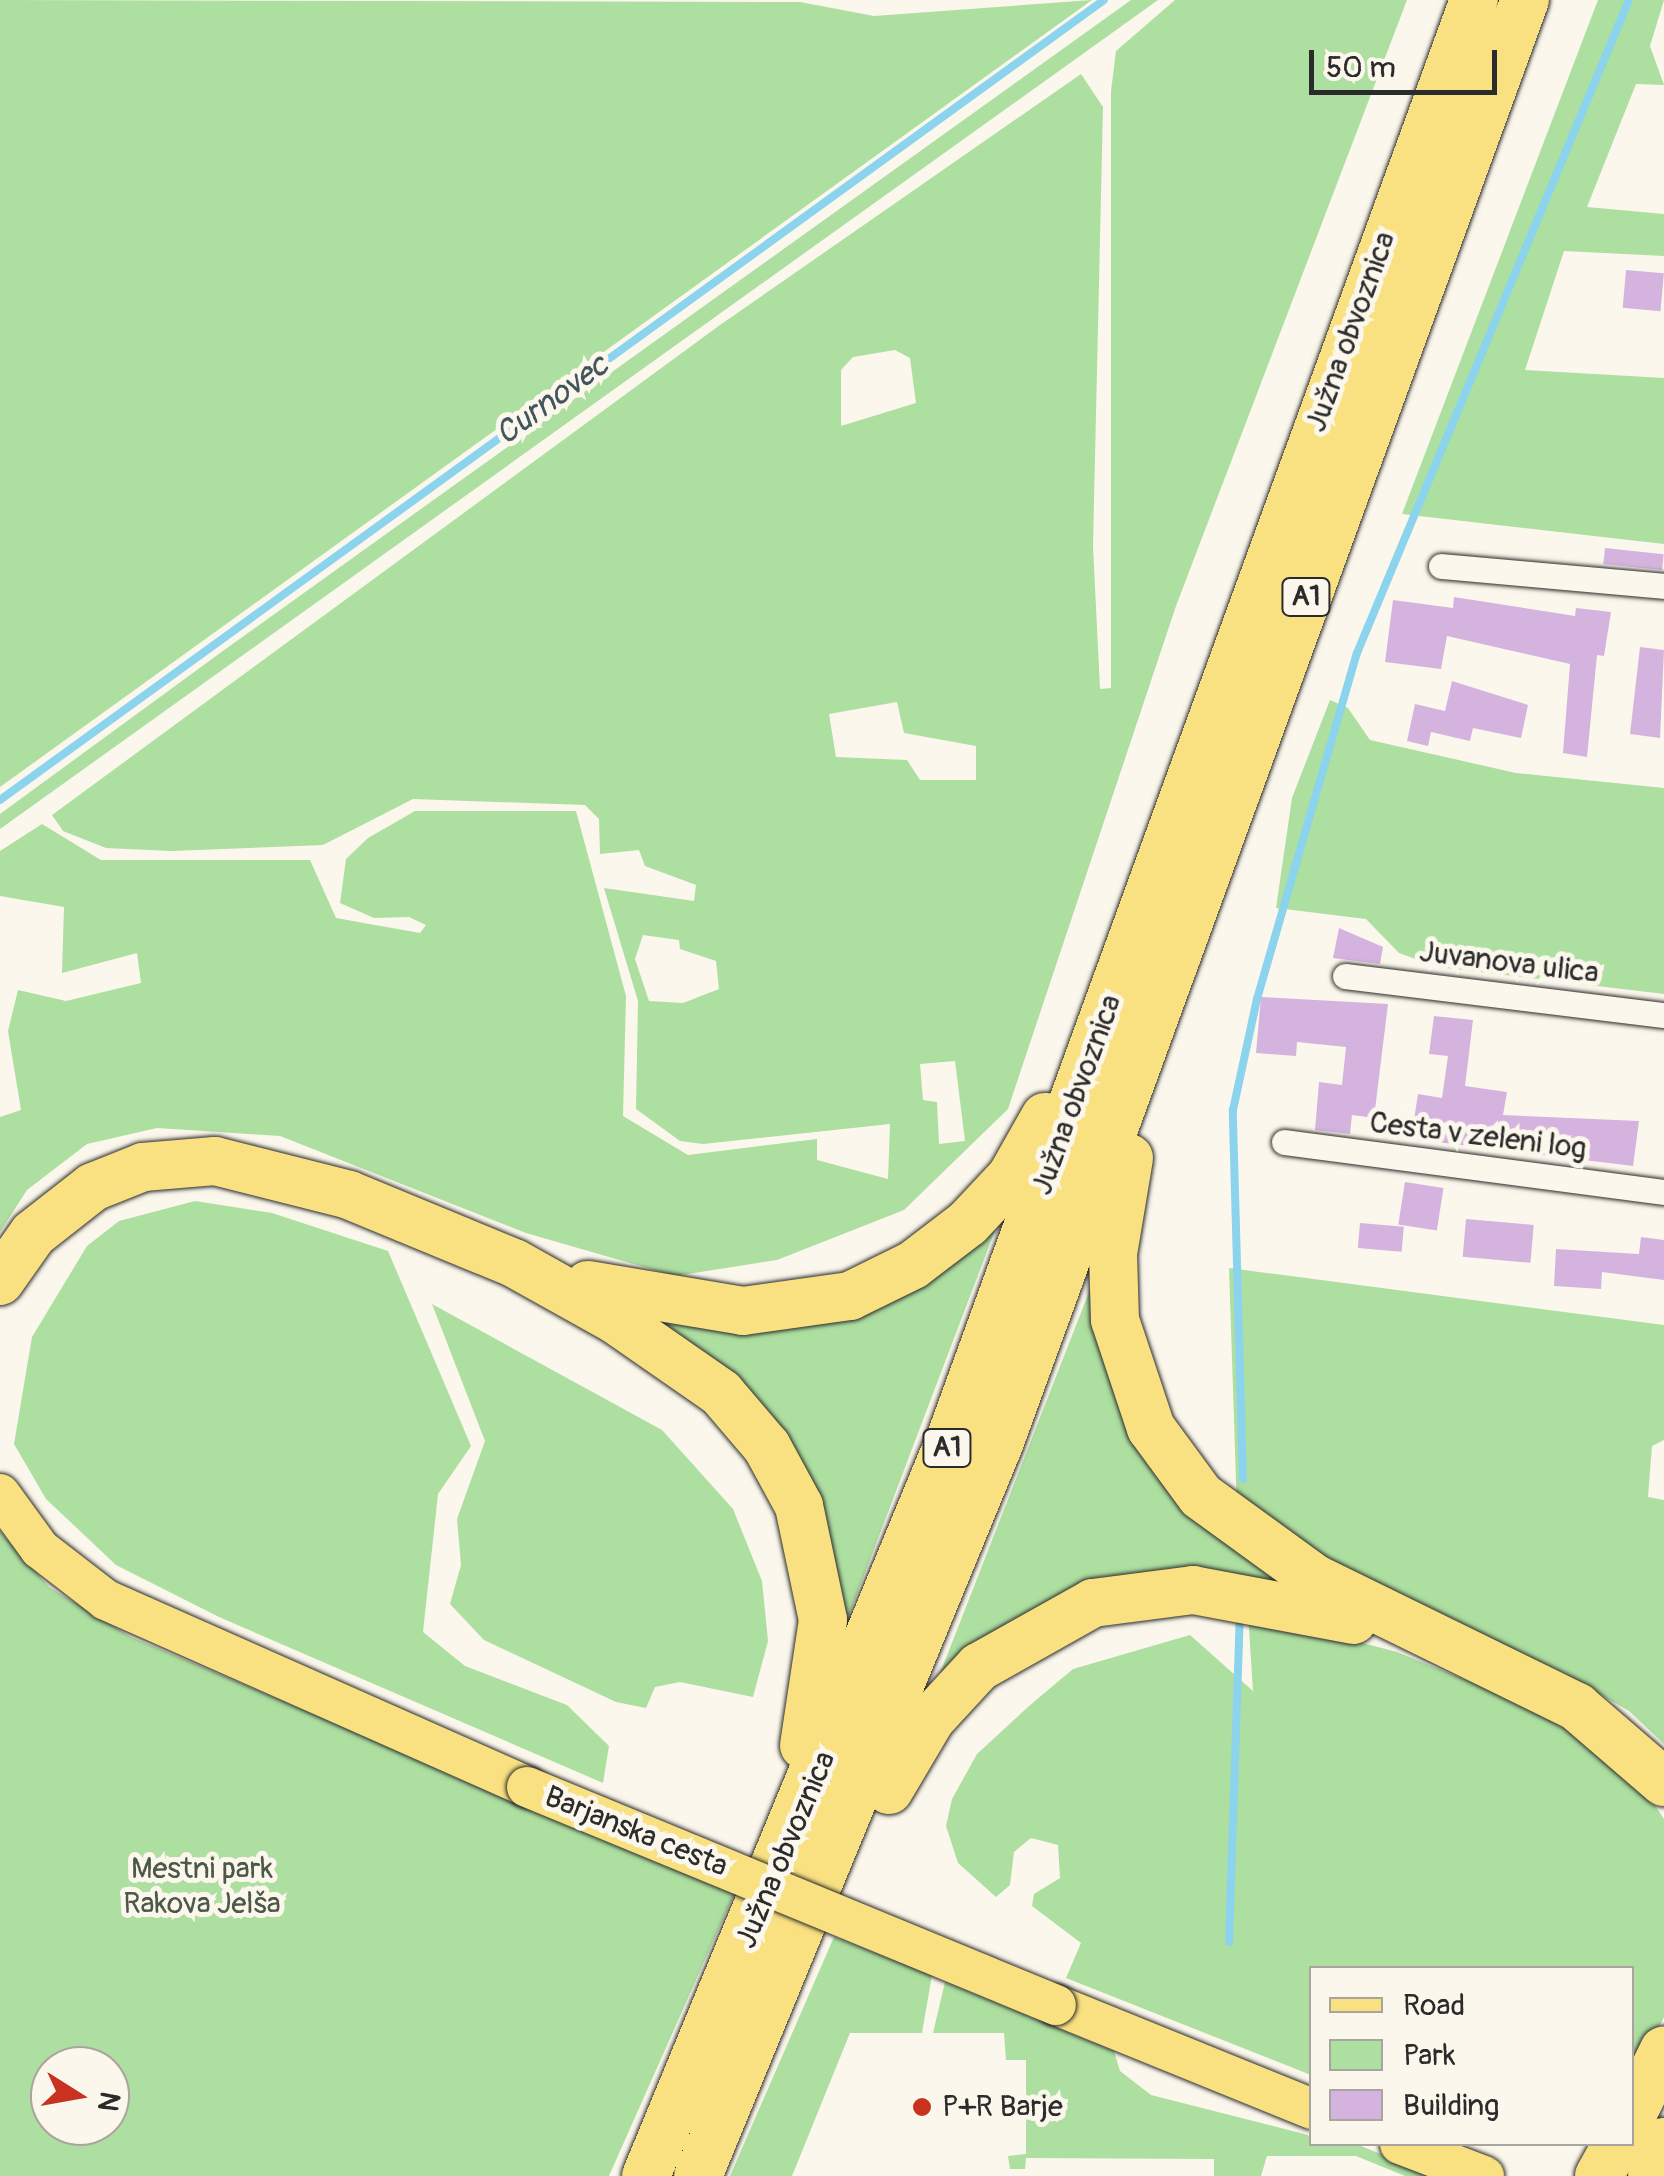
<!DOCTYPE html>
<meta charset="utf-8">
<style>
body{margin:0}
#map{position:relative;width:1664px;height:2176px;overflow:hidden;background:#fbf7ec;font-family:Pangolin,sans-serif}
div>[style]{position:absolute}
.green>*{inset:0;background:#addfa0}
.stream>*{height:8px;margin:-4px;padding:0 4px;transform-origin:4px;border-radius:4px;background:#8cd3ed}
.building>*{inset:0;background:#d5b3df;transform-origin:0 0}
.roads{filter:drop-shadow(0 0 2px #2b2b2b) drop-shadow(0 0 2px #2b2b2b)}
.street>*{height:25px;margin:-12.5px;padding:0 12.5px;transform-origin:12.5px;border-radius:12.5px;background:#fbf7ec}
.primary>*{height:40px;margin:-20px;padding:0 20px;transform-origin:20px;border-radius:20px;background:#f9e181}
.highway>*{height:48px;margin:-24px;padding:0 24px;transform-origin:24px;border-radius:24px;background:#f9e181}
.bridges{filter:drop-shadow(0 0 2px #2b2b2b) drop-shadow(0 0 2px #2b2b2b)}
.primary-bridge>*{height:40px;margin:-20px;padding:0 20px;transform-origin:20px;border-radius:20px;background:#f9e181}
.dots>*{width:28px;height:28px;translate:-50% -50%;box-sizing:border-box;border:5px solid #fbf7ec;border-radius:50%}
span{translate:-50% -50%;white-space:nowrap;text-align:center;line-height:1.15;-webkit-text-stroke:10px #fbf7ec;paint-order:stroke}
.shield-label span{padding:2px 8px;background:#fbf7ec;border:2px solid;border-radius:8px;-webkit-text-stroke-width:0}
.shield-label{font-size:28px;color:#2b2b2b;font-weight:700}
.street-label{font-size:30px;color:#2b2b2b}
.park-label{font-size:30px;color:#4c5848}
.poi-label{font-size:30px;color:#2b2b2b}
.left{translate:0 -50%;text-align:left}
.water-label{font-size:32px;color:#43555c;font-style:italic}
.legend{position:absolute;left:1309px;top:1966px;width:325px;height:180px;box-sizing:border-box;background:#fbf7ec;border:2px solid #a8a59f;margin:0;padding:12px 18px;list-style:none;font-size:30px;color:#2b2b2b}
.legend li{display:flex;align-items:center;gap:20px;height:50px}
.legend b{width:50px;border:2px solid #a8a59f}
.north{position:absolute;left:30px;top:2046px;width:100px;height:100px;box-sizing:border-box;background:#fbf7ec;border:2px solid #a8a59f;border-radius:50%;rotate:101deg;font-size:28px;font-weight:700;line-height:40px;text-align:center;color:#2b2b2b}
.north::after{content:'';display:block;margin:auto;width:35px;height:45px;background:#c8321e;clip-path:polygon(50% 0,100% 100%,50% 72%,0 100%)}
.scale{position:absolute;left:1309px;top:50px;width:188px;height:45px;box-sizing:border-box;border:5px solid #2b2b2b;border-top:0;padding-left:12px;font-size:30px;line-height:35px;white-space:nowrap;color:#2b2b2b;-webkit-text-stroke:8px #fbf7ec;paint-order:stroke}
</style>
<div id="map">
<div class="green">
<div style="clip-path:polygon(0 0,800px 2px,874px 16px,1092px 0,0 787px)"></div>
<div style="clip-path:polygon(1131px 0,1158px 0,0 829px,0 814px,227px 648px)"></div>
<div style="clip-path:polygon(evenodd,1175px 0,1407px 0,1176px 606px,1008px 1109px,904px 1210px,777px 1260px,675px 1276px,526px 1233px,280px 1136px,157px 1128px,87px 1144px,27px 1190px,0 1232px,0 1117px,21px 1110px,8px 1031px,18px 990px,66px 1001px,141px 983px,137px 953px,62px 973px,64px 907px,0 896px,0 851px,42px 824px,101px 860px,310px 860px,336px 918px,420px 933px,426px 925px,409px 917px,374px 918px,340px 903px,346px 859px,368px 838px,415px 811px,576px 811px,626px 996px,623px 1116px,688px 1155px,817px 1139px,817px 1160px,888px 1179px,890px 1124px,703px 1144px,680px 1141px,636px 1109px,638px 1001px,604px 888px,694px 901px,696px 885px,645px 866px,639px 850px,600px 854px,599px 819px,585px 805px,413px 799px,323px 845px,171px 851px,106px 848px,63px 831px,52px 815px,720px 325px,1081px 74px,1103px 107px,1093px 546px,1100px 689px,1111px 688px,1111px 91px,1116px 51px,1175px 0,895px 350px,910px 358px,916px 403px,841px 426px,841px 370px,853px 357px,895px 350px,1175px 0,897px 702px,904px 733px,976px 746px,976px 780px,920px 780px,907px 760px,836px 757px,829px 714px,897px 702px,1175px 0,643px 935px,679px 940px,680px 949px,716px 961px,719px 989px,683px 1003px,649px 1001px,635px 959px,643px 935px,1175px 0,955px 1061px,965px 1141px,939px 1144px,937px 1102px,923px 1100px,920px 1064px,955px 1061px)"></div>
<div style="clip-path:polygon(1598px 0,1664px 0,1650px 46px,1664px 85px,1636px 84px,1587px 207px,1664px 214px,1664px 256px,1564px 251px,1525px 370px,1664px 378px,1664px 544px,1402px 514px)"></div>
<div style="clip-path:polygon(1330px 700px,1348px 708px,1370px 740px,1516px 773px,1664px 788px,1664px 994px,1438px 967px,1399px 953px,1366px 919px,1276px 908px,1292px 798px)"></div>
<div style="clip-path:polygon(195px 1201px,272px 1213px,388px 1251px,471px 1446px,438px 1494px,423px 1632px,465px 1666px,567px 1705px,609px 1746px,603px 1783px,219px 1617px,116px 1565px,46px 1499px,14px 1444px,32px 1337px,87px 1246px,119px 1221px)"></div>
<div style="clip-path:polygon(997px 1225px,849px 1615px,842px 1616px,837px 1575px,645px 1316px,683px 1324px)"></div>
<div style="clip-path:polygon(1229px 1268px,1664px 1325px,1664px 1440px,1652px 1446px,1648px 1497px,1664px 1500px,1664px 1744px,1629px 1711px,1558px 1670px,1430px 1614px,1237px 1511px)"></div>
<div style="clip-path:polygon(1091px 1287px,1105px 1360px,1309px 1593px,1230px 1577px,939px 1676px)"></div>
<div style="clip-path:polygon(432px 1304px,662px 1430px,733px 1509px,762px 1581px,768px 1641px,753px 1697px,680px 1682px,655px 1687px,646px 1708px,616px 1702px,484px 1640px,450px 1604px,461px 1565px,457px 1519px,485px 1441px)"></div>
<div style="clip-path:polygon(evenodd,0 1531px,49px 1587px,131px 1637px,735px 1892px,609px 2176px,0 2176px,0 1531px,50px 2066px,110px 2066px,110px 2126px,50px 2126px,50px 2066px)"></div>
<div style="clip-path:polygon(1248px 1613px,1397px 1652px,1547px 1713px,1650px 1798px,1664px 1819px,1664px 2017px,1632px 2082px,1632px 1968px,1312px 1968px,1311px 2075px,1066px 1978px,1081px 1943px,1032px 1906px,1034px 1894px,1060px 1878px,1058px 1845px,1031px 1838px,1014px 1852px,1010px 1885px,996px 1897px,958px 1863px,946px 1826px,952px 1799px,977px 1754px,1029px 1706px,1073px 1669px,1190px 1635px,1253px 1691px)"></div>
<div style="clip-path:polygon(834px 1937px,932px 1975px,922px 2033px,850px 2033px,792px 2176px,730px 2176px)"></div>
<div style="clip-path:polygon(945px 1982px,1114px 2051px,1120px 2071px,1151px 2095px,1308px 2135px,1312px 2144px,1361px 2146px,1436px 2176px,1405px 2176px,1356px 2156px,1267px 2156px,1261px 2176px,1214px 2176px,1214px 2159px,1026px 2158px,1025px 2169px,1010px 2169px,1008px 2156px,1026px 2154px,1026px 2060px,1006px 2060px,1004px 2033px,933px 2033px)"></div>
</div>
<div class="stream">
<div style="left:0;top:800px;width:1363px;rotate:-35.93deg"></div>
<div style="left:1243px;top:1479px;width:369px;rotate:-91.6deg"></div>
<div style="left:1233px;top:1110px;width:114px;rotate:-77.8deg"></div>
<div style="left:1257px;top:999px;width:360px;rotate:-73.9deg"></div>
<div style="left:1357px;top:653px;width:707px;rotate:-67.39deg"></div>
<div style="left:1229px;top:1942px;width:325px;rotate:-88.1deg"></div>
</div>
<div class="building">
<div style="left:1626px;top:270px;width:38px;height:38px;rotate:5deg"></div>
<div style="left:1605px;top:548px;width:59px;height:16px;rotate:6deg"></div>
<div style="clip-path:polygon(1454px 597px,1575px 616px,1576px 608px,1611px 612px,1604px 656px,1597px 655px,1587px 757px,1563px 753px,1570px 664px,1447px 636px,1441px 669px,1385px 662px,1393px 600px,1453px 608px)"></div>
<div style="clip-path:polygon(1640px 647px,1664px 650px,1660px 738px,1630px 734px)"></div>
<div style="clip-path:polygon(1452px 681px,1528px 705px,1521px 738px,1473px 728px,1470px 741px,1431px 732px,1428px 746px,1407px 741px,1415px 704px,1445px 711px)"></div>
<div style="clip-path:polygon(1339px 928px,1383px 947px,1380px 964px,1333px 958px)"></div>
<div style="clip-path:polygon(1261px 997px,1388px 1004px,1374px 1118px,1352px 1115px,1350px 1134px,1315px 1130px,1319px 1082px,1342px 1085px,1346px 1047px,1297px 1042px,1296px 1056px,1256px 1053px)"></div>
<div style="clip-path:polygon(1434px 1016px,1473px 1020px,1465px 1086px,1507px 1092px,1503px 1115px,1639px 1121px,1633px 1166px,1437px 1142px,1439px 1130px,1413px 1126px,1418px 1094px,1442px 1098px,1448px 1056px,1429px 1054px)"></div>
<div style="left:1405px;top:1182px;width:39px;height:43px;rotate:9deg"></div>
<div style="left:1466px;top:1219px;width:68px;height:38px;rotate:5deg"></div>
<div style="left:1360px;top:1223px;width:44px;height:25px;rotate:5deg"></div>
<div style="clip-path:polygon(1641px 1237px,1664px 1240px,1664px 1280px,1602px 1272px,1601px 1289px,1554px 1286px,1556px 1249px,1639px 1254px)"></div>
</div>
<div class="roads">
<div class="street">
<div style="left:1441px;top:566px;width:224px;rotate:5.1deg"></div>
<div style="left:1345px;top:976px;width:321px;rotate:7deg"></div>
<div style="left:1284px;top:1142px;width:383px;rotate:7.5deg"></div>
</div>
<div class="primary">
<div style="left:0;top:1494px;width:68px;rotate:54deg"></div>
<div style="left:40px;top:1549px;width:83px;rotate:37.7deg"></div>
<div style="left:106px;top:1600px;width:461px;rotate:23.9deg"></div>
<div style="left:1056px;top:2005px;width:276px;rotate:22.1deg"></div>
<div style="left:1400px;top:2144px;width:90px;rotate:20.9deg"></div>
</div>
<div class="highway">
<div style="left:1129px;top:1158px;width:97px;rotate:99.5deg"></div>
<div style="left:1113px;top:1254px;width:66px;rotate:88.3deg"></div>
<div style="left:1115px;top:1320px;width:114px;rotate:71.6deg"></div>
<div style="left:1151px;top:1428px;width:84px;rotate:53.7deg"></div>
<div style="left:1201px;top:1496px;width:140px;rotate:36deg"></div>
<div style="left:1314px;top:1578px;width:293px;rotate:26.1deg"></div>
<div style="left:1577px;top:1707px;width:115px;rotate:40.8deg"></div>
<div style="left:0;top:1281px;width:57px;rotate:-54.9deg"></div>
<div style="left:33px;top:1234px;width:76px;rotate:-38.1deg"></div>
<div style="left:93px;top:1187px;width:54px;rotate:-21.8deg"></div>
<div style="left:143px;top:1167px;width:72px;rotate:-4.8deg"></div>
<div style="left:215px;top:1161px;width:138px;rotate:14.2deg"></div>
<div style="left:349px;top:1195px;width:178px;rotate:22.4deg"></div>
<div style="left:514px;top:1263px;width:117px;rotate:29.2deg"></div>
<div style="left:616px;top:1320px;width:128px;rotate:34.8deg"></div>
<div style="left:721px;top:1393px;width:71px;rotate:49.6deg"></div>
<div style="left:767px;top:1447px;width:67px;rotate:61.5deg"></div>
<div style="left:799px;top:1506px;width:116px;rotate:78.1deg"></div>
<div style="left:823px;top:1620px;width:127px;rotate:98.6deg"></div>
<div style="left:588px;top:1285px;width:157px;rotate:9.5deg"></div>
<div style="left:743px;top:1311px;width:108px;rotate:-8deg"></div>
<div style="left:850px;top:1296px;width:70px;rotate:-26.2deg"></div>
<div style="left:913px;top:1265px;width:69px;rotate:-37.4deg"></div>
<div style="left:968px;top:1223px;width:63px;rotate:-46.9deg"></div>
<div style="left:1011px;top:1177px;width:69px;rotate:-60.5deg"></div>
<div style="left:889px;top:1790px;width:82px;rotate:-59.4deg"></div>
<div style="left:931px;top:1719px;width:71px;rotate:-47.3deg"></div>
<div style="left:979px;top:1667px;width:131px;rotate:-29.3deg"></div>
<div style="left:1093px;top:1603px;width:101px;rotate:-7.4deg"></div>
<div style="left:1193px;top:1590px;width:163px;rotate:10.6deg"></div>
<div style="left:1632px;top:2115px;width:72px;rotate:-63.8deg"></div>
<div style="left:646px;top:2176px;width:799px;rotate:-67.57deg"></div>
<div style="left:951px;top:1437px;width:1529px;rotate:-70deg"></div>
<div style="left:698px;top:2176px;width:791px;rotate:-67.65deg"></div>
<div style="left:999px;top:1444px;width:1537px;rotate:-69.99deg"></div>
<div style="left:1599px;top:2176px;width:37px;rotate:-61deg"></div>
<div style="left:1652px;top:2176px;width:36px;rotate:-71deg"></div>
</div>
</div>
<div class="bridges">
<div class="primary-bridge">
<div style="left:527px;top:1787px;width:572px;rotate:22.4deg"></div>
</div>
</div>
<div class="dots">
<div style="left:922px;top:2107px;background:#c8321e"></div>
</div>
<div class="shield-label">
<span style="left:1306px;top:597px">A1</span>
<span style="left:947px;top:1448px">A1</span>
</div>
<div class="street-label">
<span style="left:1351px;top:332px;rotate:-70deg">Južna obvoznica</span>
<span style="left:1509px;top:963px;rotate:7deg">Juvanova ulica</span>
<span style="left:1077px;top:1095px;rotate:-70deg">Južna obvoznica</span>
<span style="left:1478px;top:1136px;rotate:7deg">Cesta v zeleni log</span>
<span style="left:636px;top:1832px;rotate:22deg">Barjanska cesta</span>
<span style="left:786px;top:1850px;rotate:-67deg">Južna obvoznica</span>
</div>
<div class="park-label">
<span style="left:202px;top:1886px">Mestni park<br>Rakova Jelša</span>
</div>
<div class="poi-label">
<span class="left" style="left:942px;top:2107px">P+R Barje</span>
</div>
<div class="water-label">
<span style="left:552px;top:400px;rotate:-36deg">Curnovec</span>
</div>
<ul class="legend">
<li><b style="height:12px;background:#f9e181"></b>Road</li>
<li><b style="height:28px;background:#addfa0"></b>Park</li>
<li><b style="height:28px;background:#d5b3df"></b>Building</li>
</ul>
<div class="north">N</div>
<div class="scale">50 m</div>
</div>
